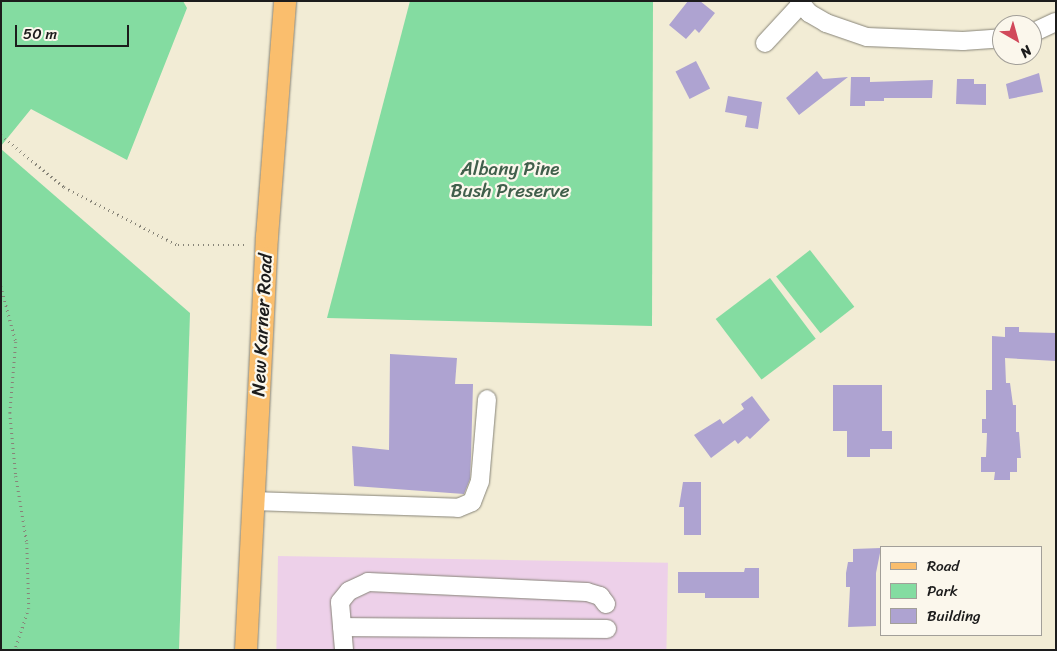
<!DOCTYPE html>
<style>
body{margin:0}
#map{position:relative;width:1057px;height:651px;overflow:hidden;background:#f2ecd5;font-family:Sriracha,sans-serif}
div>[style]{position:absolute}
.built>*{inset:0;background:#edd0e9;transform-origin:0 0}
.green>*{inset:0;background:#84dca1;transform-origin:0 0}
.building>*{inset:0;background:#aea3d1;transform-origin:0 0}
.path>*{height:2.5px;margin-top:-1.25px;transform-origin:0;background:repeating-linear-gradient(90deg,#878478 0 1px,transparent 0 5px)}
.roads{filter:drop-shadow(0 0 1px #878478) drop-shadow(0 0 1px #878478)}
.minor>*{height:18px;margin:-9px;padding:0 9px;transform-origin:9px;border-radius:9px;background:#fff}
.major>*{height:22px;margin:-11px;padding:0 11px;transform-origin:11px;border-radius:11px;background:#fabe6d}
span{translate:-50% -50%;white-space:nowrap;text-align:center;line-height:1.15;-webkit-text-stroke:4.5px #fbf7ec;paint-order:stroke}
.park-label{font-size:19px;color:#405f4b}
.street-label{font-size:19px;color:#1c1c1c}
.frame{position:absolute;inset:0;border:2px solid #1c1c1c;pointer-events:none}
.legend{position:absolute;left:880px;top:546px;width:162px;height:90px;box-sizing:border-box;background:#fbf7ec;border:1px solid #a29f99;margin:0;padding:6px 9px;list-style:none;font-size:15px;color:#1c1c1c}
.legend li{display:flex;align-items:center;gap:10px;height:25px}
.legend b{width:25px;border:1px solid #a29f99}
.north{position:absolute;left:992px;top:15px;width:50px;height:50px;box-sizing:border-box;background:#fbf7ec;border:1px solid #a29f99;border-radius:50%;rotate:142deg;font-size:14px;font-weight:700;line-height:20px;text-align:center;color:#1c1c1c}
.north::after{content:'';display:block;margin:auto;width:18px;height:22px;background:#d1495b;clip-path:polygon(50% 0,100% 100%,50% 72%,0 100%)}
.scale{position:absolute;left:15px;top:25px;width:114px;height:22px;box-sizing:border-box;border:2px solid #1c1c1c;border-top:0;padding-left:6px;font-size:15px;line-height:18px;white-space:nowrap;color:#1c1c1c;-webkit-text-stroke:4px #fbf7ec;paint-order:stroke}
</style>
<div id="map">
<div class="built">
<div style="left:278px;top:556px;width:390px;height:94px;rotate:1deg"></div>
</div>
<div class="green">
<div style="clip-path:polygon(1px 1px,183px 1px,187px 8px,127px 160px,31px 109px,1px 146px)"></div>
<div style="clip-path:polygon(410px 1px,653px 1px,652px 326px,327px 318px)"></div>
<div style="clip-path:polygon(1px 149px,190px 313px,179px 650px,1px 650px)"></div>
<div style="left:810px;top:250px;width:72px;height:43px;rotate:52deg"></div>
<div style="left:770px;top:278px;width:76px;height:68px;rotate:53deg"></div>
</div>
<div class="building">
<div style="clip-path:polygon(688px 1px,700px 1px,715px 13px,699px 33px,695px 29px,686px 39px,669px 25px)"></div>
<div style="left:696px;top:61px;width:31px;height:23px;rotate:63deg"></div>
<div style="clip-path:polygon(817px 71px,823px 79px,848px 77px,799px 115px,786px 98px)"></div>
<div style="clip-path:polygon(1039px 73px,1043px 92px,1009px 99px,1006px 84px)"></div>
<div style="clip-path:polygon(851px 77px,870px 77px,870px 82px,933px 80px,932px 98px,884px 98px,884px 101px,865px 101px,865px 106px,850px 106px)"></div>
<div style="clip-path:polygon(957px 79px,974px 79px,974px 84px,986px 84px,986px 105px,956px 104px)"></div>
<div style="clip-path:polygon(728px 96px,762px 102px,758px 129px,745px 127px,747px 116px,725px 112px)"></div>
<div style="clip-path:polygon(1005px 327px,1019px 327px,1019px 332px,1056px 333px,1056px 361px,1005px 358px,1006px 383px,1010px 383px,1013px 405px,1016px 405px,1016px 432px,1019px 432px,1021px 458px,1017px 458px,1017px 472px,1010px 472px,1010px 480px,994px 480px,995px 472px,981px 472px,981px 457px,986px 457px,987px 433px,982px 433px,982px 419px,986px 419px,986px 390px,992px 390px,992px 336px,1005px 337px)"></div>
<div style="clip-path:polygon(390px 354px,457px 358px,455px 384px,473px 384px,471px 456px,470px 479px,464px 494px,354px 486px,352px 446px,389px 450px)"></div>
<div style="clip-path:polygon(833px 385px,882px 385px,882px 431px,892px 431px,892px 449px,870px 449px,870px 457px,847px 457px,847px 431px,833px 431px)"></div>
<div style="clip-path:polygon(752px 396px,770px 420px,750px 439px,747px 436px,738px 444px,735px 440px,711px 458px,694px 435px,720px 419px,723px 424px,744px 409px,741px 404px)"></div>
<div style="clip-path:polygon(683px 482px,701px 482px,701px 535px,684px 535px,684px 507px,679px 507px)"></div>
<div style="clip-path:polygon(881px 548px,876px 573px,876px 626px,848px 627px,850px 587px,846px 587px,846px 573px,848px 562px,853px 562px,853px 549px)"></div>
<div style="clip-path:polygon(745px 568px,759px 568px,759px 598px,705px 598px,705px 593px,678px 593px,678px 572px,744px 572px)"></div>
</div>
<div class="path">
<div style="left:1px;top:135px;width:82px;rotate:39.5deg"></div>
<div style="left:64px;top:187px;width:128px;rotate:27deg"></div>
<div style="left:178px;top:245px;width:69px"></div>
<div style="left:1px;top:286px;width:58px;rotate:75deg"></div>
<div style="left:16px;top:342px;width:71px;rotate:94.8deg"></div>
<div style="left:10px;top:413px;width:63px;rotate:84.6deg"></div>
<div style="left:16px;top:476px;width:68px;rotate:80.7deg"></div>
<div style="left:27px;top:543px;width:65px;rotate:88.2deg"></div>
<div style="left:29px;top:608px;width:44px;rotate:108.4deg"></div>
</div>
<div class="roads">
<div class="minor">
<div style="left:799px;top:1px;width:16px;rotate:50deg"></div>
<div style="left:809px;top:13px;width:20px;rotate:30deg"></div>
<div style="left:826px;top:23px;width:43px;rotate:18.9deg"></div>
<div style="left:867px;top:37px;width:96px;rotate:2.4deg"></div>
<div style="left:963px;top:41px;width:39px;rotate:-4deg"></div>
<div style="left:1032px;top:33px;width:26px;rotate:-25deg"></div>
<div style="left:765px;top:43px;width:53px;rotate:-47.3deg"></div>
<div style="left:252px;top:501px;width:206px;rotate:1.9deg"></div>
<div style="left:458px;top:508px;width:15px;rotate:-23deg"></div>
<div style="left:472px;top:502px;width:22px;rotate:-69deg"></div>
<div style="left:480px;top:481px;width:82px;rotate:-85.1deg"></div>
<div style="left:342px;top:627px;width:265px;rotate:0.4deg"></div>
<div style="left:344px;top:650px;width:48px;rotate:-94.8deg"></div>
<div style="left:340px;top:602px;width:14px;rotate:-51deg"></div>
<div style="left:349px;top:591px;width:21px;rotate:-25deg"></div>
<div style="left:368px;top:582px;width:219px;rotate:2.6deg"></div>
<div style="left:587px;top:592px;width:14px;rotate:17deg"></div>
<div style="left:600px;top:596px;width:10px;rotate:53deg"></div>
</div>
<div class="major">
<div style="left:246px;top:650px;width:414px;rotate:-87.1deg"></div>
<div style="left:267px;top:237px;width:237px;rotate:-85.6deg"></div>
</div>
</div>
<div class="park-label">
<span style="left:510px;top:180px">Albany Pine<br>Bush Preserve</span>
</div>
<div class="street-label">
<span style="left:262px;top:325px;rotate:-87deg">New Karner Road</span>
</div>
<div class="frame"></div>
<ul class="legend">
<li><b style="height:6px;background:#fabe6d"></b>Road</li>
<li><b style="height:14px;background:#84dca1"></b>Park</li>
<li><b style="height:14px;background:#aea3d1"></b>Building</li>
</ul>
<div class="north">N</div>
<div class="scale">50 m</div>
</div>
